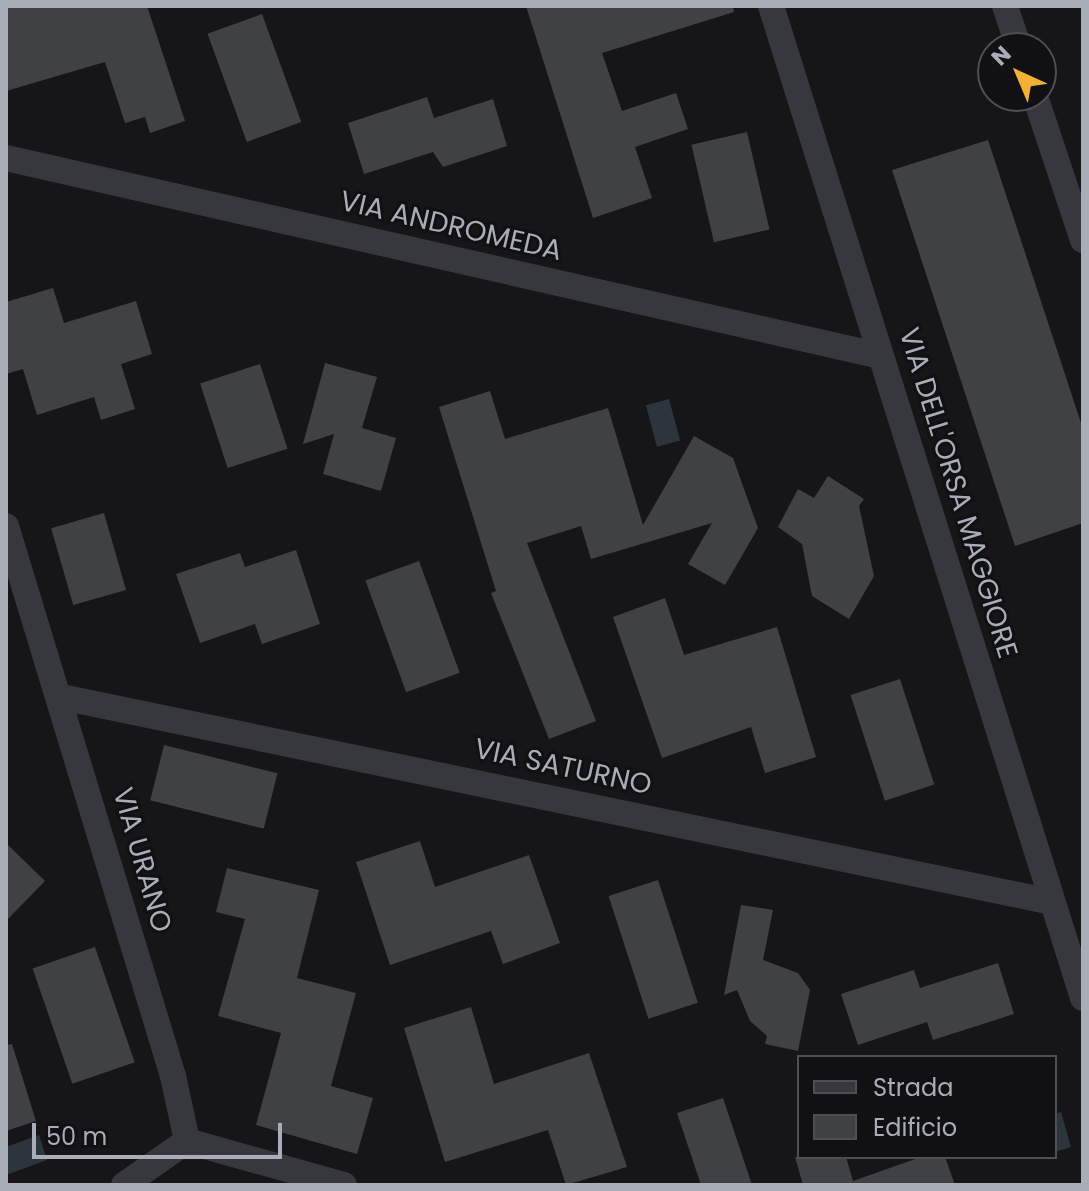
<!DOCTYPE html>
<style>
body{margin:0}
#map{position:relative;width:1089px;height:1191px;overflow:hidden;background:#161618;font-family:Poppins,sans-serif}
div>[style]{position:absolute}
.water>*{inset:0;background:#2c353c;transform-origin:0 0}
.building>*{inset:0;background:#404145;transform-origin:0 0}
.street>*{height:26px;margin:-13px;padding:0 13px;transform-origin:13px;border-radius:13px;background:#37383d}
span{translate:-50% -50%;white-space:nowrap;text-align:center;line-height:1.15;-webkit-text-stroke:6px #111113;paint-order:stroke}
.street-label{font-size:28px;color:#a8adb8}
.frame{position:absolute;inset:0;border:8px solid #a8adb8;pointer-events:none}
.legend{position:absolute;left:797px;top:1055px;width:260px;height:104px;box-sizing:border-box;background:#111113;border:2px solid #4d4f55;margin:0;padding:10px 14px;list-style:none;font-size:24px;color:#a8adb8}
.legend li{display:flex;align-items:center;gap:16px;height:40px}
.legend b{width:40px;border:2px solid #4d4f55}
.north{position:absolute;left:977px;top:32px;width:80px;height:80px;box-sizing:border-box;background:#111113;border:2px solid #4d4f55;border-radius:50%;rotate:316deg;font-size:22px;font-weight:700;line-height:32px;text-align:center;color:#a8adb8}
.north::after{content:'';display:block;margin:auto;width:28px;height:36px;background:#f2b134;clip-path:polygon(50% 0,100% 100%,50% 72%,0 100%)}
.scale{position:absolute;left:32px;top:1123px;width:250px;height:36px;box-sizing:border-box;border:4px solid #a8adb8;border-top:0;padding-left:10px;font-size:24px;line-height:28px;white-space:nowrap;color:#a8adb8;-webkit-text-stroke:6px #111113;paint-order:stroke}
</style>
<div id="map">
<div class="water">
<div style="left:669px;top:399px;width:43px;height:24px;rotate:75deg"></div>
<div style="clip-path:polygon(1061px 1112px,1071px 1147px,1055px 1152px,1055px 1114px)"></div>
<div style="clip-path:polygon(39px 1135px,47px 1160px,6px 1175px,6px 1147px)"></div>
</div>
<div class="building">
<div style="clip-path:polygon(6px 6px,147px 6px,185px 121px,150px 133px,145px 117px,125px 123px,105px 62px,6px 91px)"></div>
<div style="clip-path:polygon(526px 6px,733px 6px,734px 12px,602px 53px,622px 111px,676px 93px,688px 129px,635px 147px,652px 198px,593px 218px)"></div>
<div style="left:262px;top:14px;width:115px;height:58px;rotate:70deg"></div>
<div style="clip-path:polygon(427px 97px,434px 118px,493px 99px,507px 146px,443px 167px,433px 152px,364px 174px,348px 123px)"></div>
<div style="left:747px;top:132px;width:100px;height:57px;rotate:77deg"></div>
<div style="clip-path:polygon(988px 140px,1083px 429px,1083px 523px,1015px 546px,892px 170px)"></div>
<div style="clip-path:polygon(53px 288px,64px 323px,136px 301px,152px 354px,121px 364px,135px 409px,101px 420px,94px 397px,37px 415px,23px 369px,6px 374px,6px 302px)"></div>
<div style="clip-path:polygon(325px 363px,377px 377px,362px 428px,396px 438px,381px 491px,323px 474px,334px 434px,303px 444px)"></div>
<div style="left:260px;top:364px;width:89px;height:63px;rotate:72deg"></div>
<div style="clip-path:polygon(490px 391px,505px 439px,608px 408px,643px 525px,694px 436px,733px 458px,758px 528px,725px 585px,688px 564px,712px 523px,591px 559px,581px 526px,527px 543px,596px 721px,549px 739px,491px 593px,496px 591px,439px 407px)"></div>
<div style="clip-path:polygon(828px 476px,864px 499px,859px 506px,874px 576px,849px 619px,812px 596px,802px 544px,778px 527px,798px 489px,814px 498px)"></div>
<div style="left:104px;top:513px;width:80px;height:55px;rotate:74deg"></div>
<div style="clip-path:polygon(296px 550px,320px 624px,262px 644px,255px 624px,200px 643px,176px 574px,240px 553px,245px 567px)"></div>
<div style="left:419px;top:561px;width:119px;height:57px;rotate:70deg"></div>
<div style="clip-path:polygon(665px 598px,684px 655px,777px 627px,816px 757px,765px 773px,751px 727px,662px 758px,613px 617px)"></div>
<div style="left:900px;top:679px;width:111px;height:52px;rotate:72deg"></div>
<div style="left:164px;top:745px;width:117px;height:57px;rotate:14deg"></div>
<div style="clip-path:polygon(420px 841px,435px 887px,529px 855px,560px 943px,503px 964px,491px 931px,390px 965px,356px 862px)"></div>
<div style="clip-path:polygon(6px 843px,45px 881px,6px 921px)"></div>
<div style="clip-path:polygon(227px 868px,319px 890px,297px 978px,356px 993px,331px 1086px,373px 1098px,357px 1154px,256px 1125px,281px 1033px,218px 1016px,245px 919px,216px 912px)"></div>
<div style="left:658px;top:880px;width:129px;height:52px;rotate:72deg"></div>
<div style="clip-path:polygon(741px 905px,773px 910px,763px 960px,798px 973px,810px 990px,798px 1051px,765px 1044px,767px 1036px,750px 1021px,737px 990px,724px 995px)"></div>
<div style="left:95px;top:947px;width:122px;height:66px;rotate:71deg"></div>
<div style="clip-path:polygon(998px 963px,1014px 1014px,933px 1040px,927px 1022px,858px 1045px,841px 994px,914px 970px,920px 988px)"></div>
<div style="clip-path:polygon(471px 1007px,494px 1084px,589px 1053px,627px 1167px,566px 1185px,548px 1130px,445px 1162px,404px 1028px)"></div>
<div style="clip-path:polygon(12px 1044px,36px 1121px,6px 1131px,6px 1045px)"></div>
<div style="clip-path:polygon(723px 1098px,752px 1185px,701px 1185px,677px 1113px)"></div>
<div style="clip-path:polygon(795px 1157px,846px 1157px,853px 1181px,921px 1157px,945px 1157px,955px 1185px,803px 1185px)"></div>
</div>
<div class="street">
<div style="left:771px;top:6px;width:1040px;rotate:72.54deg"></div>
<div style="left:1005px;top:6px;width:44px;rotate:71.6deg"></div>
<div style="left:1035px;top:96px;width:152px;rotate:71.6deg"></div>
<div style="left:6px;top:158px;width:897px;rotate:12.75deg"></div>
<div style="left:6px;top:526px;width:575px;rotate:73.11deg"></div>
<div style="left:173px;top:1076px;width:66px;rotate:77.8deg"></div>
<div style="left:61px;top:697px;width:1012px;rotate:11.69deg"></div>
<div style="left:187px;top:1141px;width:163px;rotate:15.7deg"></div>
<div style="left:124px;top:1185px;width:77px;rotate:-34.9deg"></div>
</div>
<div class="street-label">
<span style="left:451px;top:226px;rotate:13deg">VIA ANDROMEDA</span>
<span style="left:958px;top:493px;rotate:73deg">VIA DELL'ORSA MAGGIORE</span>
<span style="left:563px;top:767px;rotate:12deg">VIA SATURNO</span>
<span style="left:142px;top:860px;rotate:74deg">VIA URANO</span>
</div>
<div class="frame"></div>
<ul class="legend">
<li><b style="height:10px;background:#37383d"></b>Strada</li>
<li><b style="height:22px;background:#404145"></b>Edificio</li>
</ul>
<div class="north">N</div>
<div class="scale">50 m</div>
</div>
